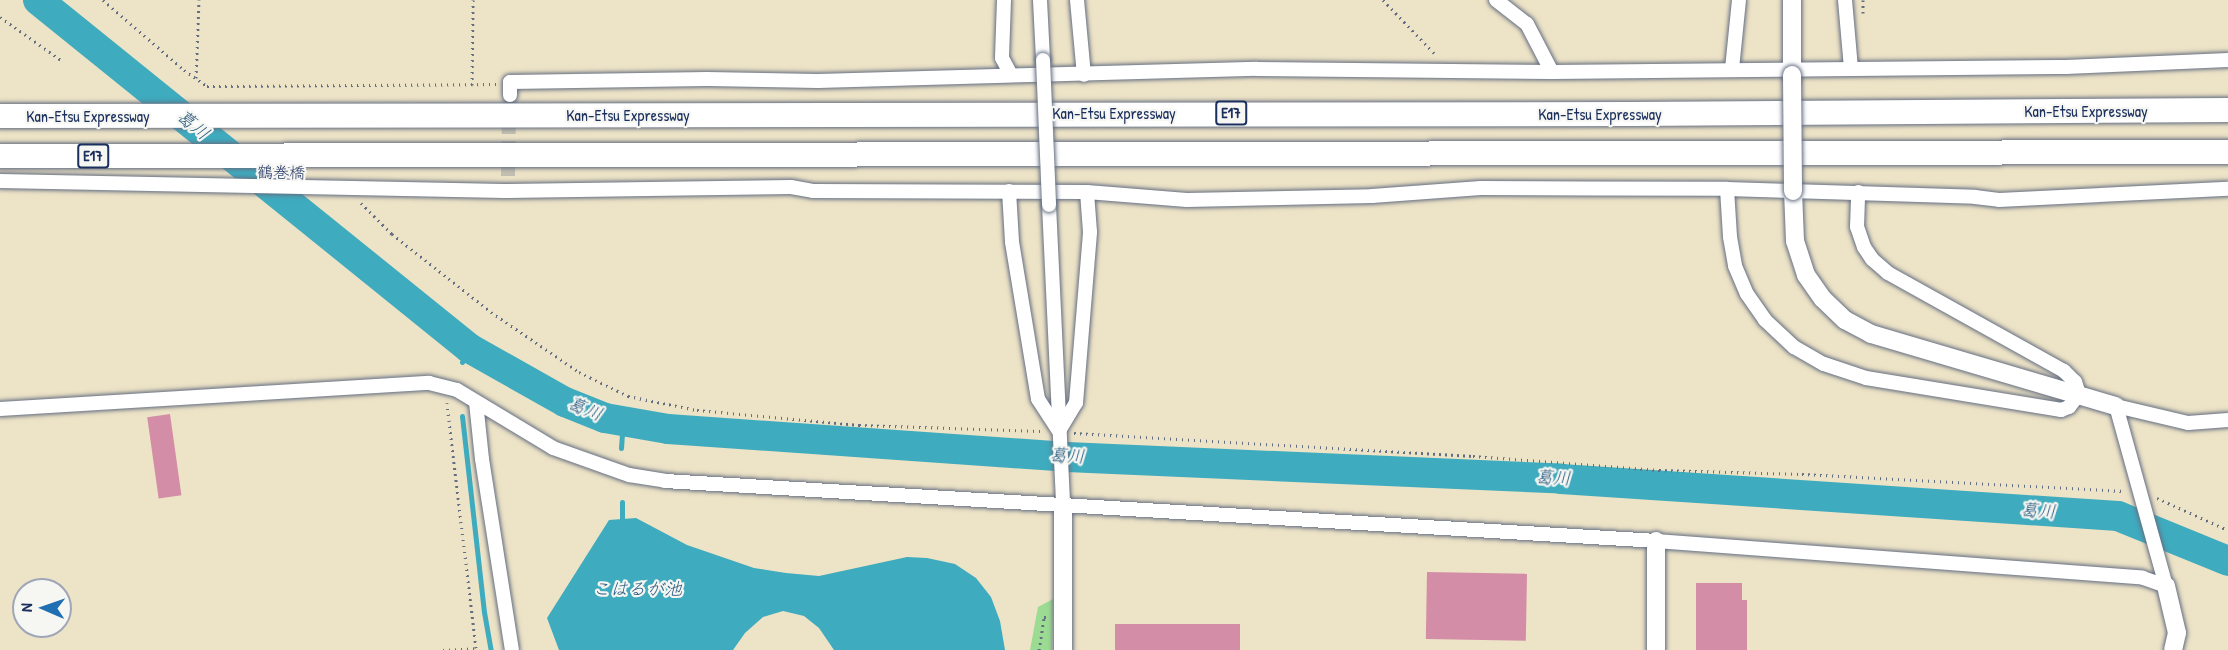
<!DOCTYPE html>
<meta charset="utf-8">
<style>
body{margin:0}
#map{position:relative;width:2228px;height:650px;overflow:hidden;background:#ede3c6;font-family:"Patrick Hand","Klee One",sans-serif}
div>[style]{position:absolute}
.green>*{inset:0;background:#9bdb92}
.water>*{inset:0;background:#3fabbe}
.stream>*{height:5px;margin:-2.5px;padding:0 2.5px;transform-origin:2.5px;border-radius:2.5px;background:#3fabbe}
.river>*{height:30px;margin:-15px;padding:0 15px;transform-origin:15px;border-radius:15px;background:#3fabbe}
.building>*{inset:0;background:#d48da6;transform-origin:0 0}
.street-tunnel>*{height:14px;margin-top:-7px;transform-origin:0;background:repeating-linear-gradient(90deg,#c3bfb1 0 14px,transparent 0 21px)}
.path>*{height:3px;margin-top:-1.5px;transform-origin:0;background:repeating-linear-gradient(90deg,#646e82 0 1.5px,transparent 0 6px)}
.roads{filter:drop-shadow(0 0 2px #646e82) drop-shadow(0 0 2px #646e82)}
.street>*{height:14px;margin:-7px;padding:0 7px;transform-origin:7px;border-radius:7px;background:#fff}
.secondary>*{height:18px;margin:-9px;padding:0 9px;transform-origin:9px;border-radius:9px;background:#fff}
.highway>*{height:24px;margin:-12px;padding:0 12px;transform-origin:12px;border-radius:12px;background:#fff}
.bridges{filter:drop-shadow(0 0 2px #646e82) drop-shadow(0 0 2px #646e82)}
.street-bridge>*{height:14px;margin:-7px;padding:0 7px;transform-origin:7px;border-radius:7px;background:#fff}
.secondary-bridge>*{height:18px;margin:-9px;padding:0 9px;transform-origin:9px;border-radius:9px;background:#fff}
span{translate:-50% -50%;white-space:nowrap;text-align:center;line-height:1.15;-webkit-text-stroke:4.5px #f6f6f2;paint-order:stroke}
.shield-label span{padding:2px 4px;background:#f6f6f2;border:2px solid;border-radius:4px;-webkit-text-stroke-width:0}
.shield-label{font-size:15px;color:#1b2f5e;font-weight:700}
.street-label{font-size:16px;color:#1b2f5e}
.water-label{font-size:18px;color:#285a80;font-style:italic}
.north{position:absolute;left:12px;top:578px;width:60px;height:60px;box-sizing:border-box;background:#f6f6f2;border:2px solid #9ea6b7;border-radius:50%;rotate:272deg;font-size:16px;font-weight:700;line-height:24px;text-align:center;color:#1b2f5e}
.north::after{content:'';display:block;margin:auto;width:21px;height:27px;background:#1f6fb2;clip-path:polygon(50% 0,100% 100%,50% 72%,0 100%)}
</style>
<div id="map">
<div class="green">
<div style="clip-path:polygon(1053px 599px,1052px 650px,1030px 650px,1038px 607px)"></div>
</div>
<div class="water">
<div style="clip-path:polygon(636px 518px,687px 545px,754px 568px,786px 573px,819px 576px,907px 557px,927px 558px,955px 564px,976px 578px,991px 597px,1000px 621px,1005px 650px,834px 650px,819px 628px,804px 616px,783px 611px,763px 617px,745px 633px,733px 650px,559px 650px,547px 618px,609px 520px)"></div>
</div>
<div class="stream">
<div style="left:462px;top:362px;width:16px;rotate:-63deg"></div>
<div style="left:462px;top:416px;width:197px;rotate:83.6deg"></div>
<div style="left:484px;top:612px;width:39px;rotate:80deg"></div>
<div style="left:621px;top:448px;width:27px;rotate:-86deg"></div>
<div style="left:622px;top:519px;width:17px;rotate:-90deg"></div>
</div>
<div class="river">
<div style="left:38px;top:0;width:554px;rotate:38.92deg"></div>
<div style="left:469px;top:348px;width:110px;rotate:29.4deg"></div>
<div style="left:565px;top:402px;width:43px;rotate:21.8deg"></div>
<div style="left:605px;top:418px;width:64px;rotate:9.9deg"></div>
<div style="left:668px;top:429px;width:400px;rotate:4deg"></div>
<div style="left:1067px;top:457px;width:494px;rotate:2.5deg"></div>
<div style="left:1561px;top:479px;width:558px;rotate:3.8deg"></div>
<div style="left:2118px;top:516px;width:119px;rotate:22.2deg"></div>
</div>
<div class="building">
<div style="left:170px;top:414px;width:82px;height:23px;rotate:82deg"></div>
<div style="left:1427px;top:572px;width:100px;height:67px;rotate:1deg"></div>
<div style="clip-path:polygon(1696px 583px,1742px 583px,1742px 600px,1747px 600px,1747px 650px,1696px 650px)"></div>
<div style="left:1115px;top:624px;width:125px;height:26px"></div>
</div>
<div class="street-tunnel">
<div style="left:508px;top:176px;width:67px;rotate:-89.1deg"></div>
</div>
<div class="path">
<div style="left:103px;top:0;width:107px;rotate:40.8deg"></div>
<div style="left:184px;top:70px;width:28px;rotate:35deg"></div>
<div style="left:207px;top:86px;width:289px;rotate:-0.4deg"></div>
<div style="left:1383px;top:0;width:76px;rotate:46.1deg"></div>
<div style="left:1863px;top:0;width:13px;rotate:90deg"></div>
<div style="left:0;top:17px;width:75px;rotate:35.2deg"></div>
<div style="left:196px;top:78px;width:78px;rotate:-87.8deg"></div>
<div style="left:472px;top:85px;width:85px;rotate:-89.3deg"></div>
<div style="left:361px;top:203px;width:44px;rotate:45deg"></div>
<div style="left:392px;top:234px;width:126px;rotate:38.2deg"></div>
<div style="left:491px;top:312px;width:107px;rotate:34.3deg"></div>
<div style="left:579px;top:372px;width:55px;rotate:26.1deg"></div>
<div style="left:628px;top:396px;width:70px;rotate:11.5deg"></div>
<div style="left:697px;top:410px;width:163px;rotate:5.3deg"></div>
<div style="left:859px;top:425px;width:182px;rotate:1.9deg"></div>
<div style="left:1074px;top:433px;width:400px;rotate:3.3deg"></div>
<div style="left:1473px;top:456px;width:187px;rotate:4.3deg"></div>
<div style="left:1659px;top:470px;width:143px;rotate:1.6deg"></div>
<div style="left:1802px;top:474px;width:323px;rotate:3deg"></div>
<div style="left:2157px;top:498px;width:78px;rotate:24.3deg"></div>
<div style="left:443px;top:650px;width:33px;rotate:-3deg"></div>
<div style="left:476px;top:648px;width:247px;rotate:-96.8deg"></div>
<div style="left:1039px;top:650px;width:33px;rotate:-81deg"></div>
<div style="left:1044px;top:617px;width:2px"></div>
</div>
<div class="roads">
<div class="street">
<div style="left:1004px;top:0;width:58px;rotate:92deg"></div>
<div style="left:1002px;top:58px;width:19px;rotate:62deg"></div>
<div style="left:1040px;top:0;width:60px;rotate:87.1deg"></div>
<div style="left:1077px;top:0;width:75px;rotate:84.7deg"></div>
<div style="left:1496px;top:0;width:39px;rotate:38deg"></div>
<div style="left:1527px;top:24px;width:54px;rotate:62.5deg"></div>
<div style="left:1845px;top:0;width:68px;rotate:85deg"></div>
<div style="left:1732px;top:69px;width:69px;rotate:-84.2deg"></div>
<div style="left:510px;top:95px;width:13px;rotate:-90deg"></div>
<div style="left:510px;top:82px;width:197px;rotate:-0.9deg"></div>
<div style="left:707px;top:79px;width:111px;rotate:1deg"></div>
<div style="left:818px;top:81px;width:439px;rotate:-1.6deg"></div>
<div style="left:1257px;top:69px;width:295px;rotate:0.6deg"></div>
<div style="left:1552px;top:72px;width:514px;rotate:-0.56deg"></div>
<div style="left:2066px;top:67px;width:162px;rotate:-2.5deg"></div>
<div style="left:0;top:181px;width:507px;rotate:1.13deg"></div>
<div style="left:507px;top:191px;width:284px;rotate:-0.8deg"></div>
<div style="left:791px;top:187px;width:22px;rotate:10deg"></div>
<div style="left:813px;top:191px;width:274px;rotate:0.2deg"></div>
<div style="left:1087px;top:192px;width:100px;rotate:4.6deg"></div>
<div style="left:1187px;top:200px;width:185px;rotate:-1.2deg"></div>
<div style="left:1372px;top:196px;width:109px;rotate:-4.2deg"></div>
<div style="left:1481px;top:188px;width:246px;rotate:0.2deg"></div>
<div style="left:1727px;top:189px;width:248px;rotate:1.8deg"></div>
<div style="left:1975px;top:197px;width:24px;rotate:7deg"></div>
<div style="left:1999px;top:200px;width:229px;rotate:-2.8deg"></div>
<div style="left:1727px;top:189px;width:48px;rotate:86.4deg"></div>
<div style="left:1730px;top:237px;width:29px;rotate:80deg"></div>
<div style="left:1735px;top:266px;width:30px;rotate:67deg"></div>
<div style="left:1747px;top:294px;width:32px;rotate:55deg"></div>
<div style="left:1765px;top:320px;width:40px;rotate:43deg"></div>
<div style="left:1794px;top:347px;width:34px;rotate:30deg"></div>
<div style="left:1824px;top:364px;width:44px;rotate:18.4deg"></div>
<div style="left:1866px;top:378px;width:198px;rotate:9.3deg"></div>
<div style="left:2061px;top:410px;width:9px;rotate:-21deg"></div>
<div style="left:2069px;top:407px;width:16px;rotate:-52deg"></div>
<div style="left:2079px;top:394px;width:13px;rotate:-108deg"></div>
<div style="left:2075px;top:382px;width:16px;rotate:-135deg"></div>
<div style="left:2064px;top:371px;width:201px;rotate:-150.9deg"></div>
<div style="left:1888px;top:273px;width:21px;rotate:-139deg"></div>
<div style="left:1872px;top:259px;width:14px;rotate:-124deg"></div>
<div style="left:1864px;top:247px;width:21px;rotate:-109deg"></div>
<div style="left:1857px;top:227px;width:35px;rotate:-88deg"></div>
<div style="left:1009px;top:191px;width:51px;rotate:86.6deg"></div>
<div style="left:1012px;top:242px;width:159px;rotate:80.6deg"></div>
<div style="left:1038px;top:399px;width:37px;rotate:57deg"></div>
<div style="left:1049px;top:205px;width:300px;rotate:87.3deg"></div>
<div style="left:476px;top:402px;width:57px;rotate:84deg"></div>
<div style="left:482px;top:459px;width:193px;rotate:81.1deg"></div>
<div style="left:0;top:409px;width:430px;rotate:-3.5deg"></div>
<div style="left:429px;top:383px;width:29px;rotate:14deg"></div>
<div style="left:457px;top:390px;width:112px;rotate:31.1deg"></div>
<div style="left:553px;top:448px;width:81px;rotate:19.6deg"></div>
<div style="left:629px;top:475px;width:36px;rotate:9deg"></div>
<div style="left:665px;top:481px;width:993px;rotate:3.46deg"></div>
<div style="left:1656px;top:541px;width:488px;rotate:4.3deg"></div>
<div style="left:2143px;top:578px;width:24px;rotate:19deg"></div>
<div style="left:1059px;top:431px;width:33px;rotate:-59deg"></div>
<div style="left:1076px;top:403px;width:172px;rotate:-85.3deg"></div>
<div style="left:1090px;top:232px;width:40px;rotate:-94.3deg"></div>
<div style="left:2166px;top:586px;width:187px;rotate:-105.5deg"></div>
<div style="left:2116px;top:406px;width:74px;rotate:13.3deg"></div>
<div style="left:2188px;top:423px;width:40px;rotate:-4.3deg"></div>
</div>
<div class="secondary">
<div style="left:1792px;top:75px;width:75px;rotate:-90deg"></div>
<div style="left:1793px;top:191px;width:50px;rotate:87.7deg"></div>
<div style="left:1795px;top:241px;width:36px;rotate:72deg"></div>
<div style="left:1806px;top:275px;width:29px;rotate:55deg"></div>
<div style="left:1823px;top:299px;width:30px;rotate:44deg"></div>
<div style="left:1845px;top:320px;width:30px;rotate:28deg"></div>
<div style="left:1871px;top:334px;width:255px;rotate:16.4deg"></div>
<div style="left:1063px;top:505px;width:145px;rotate:90deg"></div>
<div style="left:1656px;top:541px;width:109px;rotate:90deg"></div>
<div style="left:2166px;top:586px;width:48px;rotate:76.8deg"></div>
<div style="left:2177px;top:633px;width:17px;rotate:103deg"></div>
</div>
<div class="highway">
<div style="left:0;top:116px;width:1633px;rotate:-0.07deg"></div>
<div style="left:1633px;top:114px;width:595px;rotate:-0.39deg"></div>
<div style="left:0;top:156px;width:2228px;rotate:-0.1deg"></div>
</div>
</div>
<div class="bridges">
<div class="street-bridge">
<div style="left:1043px;top:60px;width:145px;rotate:87.6deg"></div>
</div>
<div class="secondary-bridge">
<div style="left:1792px;top:75px;width:116px;rotate:89.5deg"></div>
</div>
</div>
<div class="shield-label">
<span style="left:1231px;top:113px">E17</span>
<span style="left:93px;top:156px">E17</span>
</div>
<div class="street-label">
<span style="left:2086px;top:111px">Kan-Etsu Expressway</span>
<span style="left:1114px;top:113px">Kan-Etsu Expressway</span>
<span style="left:1600px;top:114px">Kan-Etsu Expressway</span>
<span style="left:628px;top:115px">Kan-Etsu Expressway</span>
<span style="left:88px;top:116px">Kan-Etsu Expressway</span>
<span style="left:281px;top:172px;rotate:1deg">鶴巻橋</span>
</div>
<div class="water-label">
<span style="left:193px;top:125px;rotate:39deg">葛川</span>
<span style="left:585px;top:409px;rotate:22deg">葛川</span>
<span style="left:1067px;top:456px;rotate:3deg">葛川</span>
<span style="left:1553px;top:478px;rotate:3deg">葛川</span>
<span style="left:2038px;top:511px;rotate:4deg">葛川</span>
<span style="left:637px;top:589px">こはるが池</span>
</div>
<div class="north">N</div>
</div>
